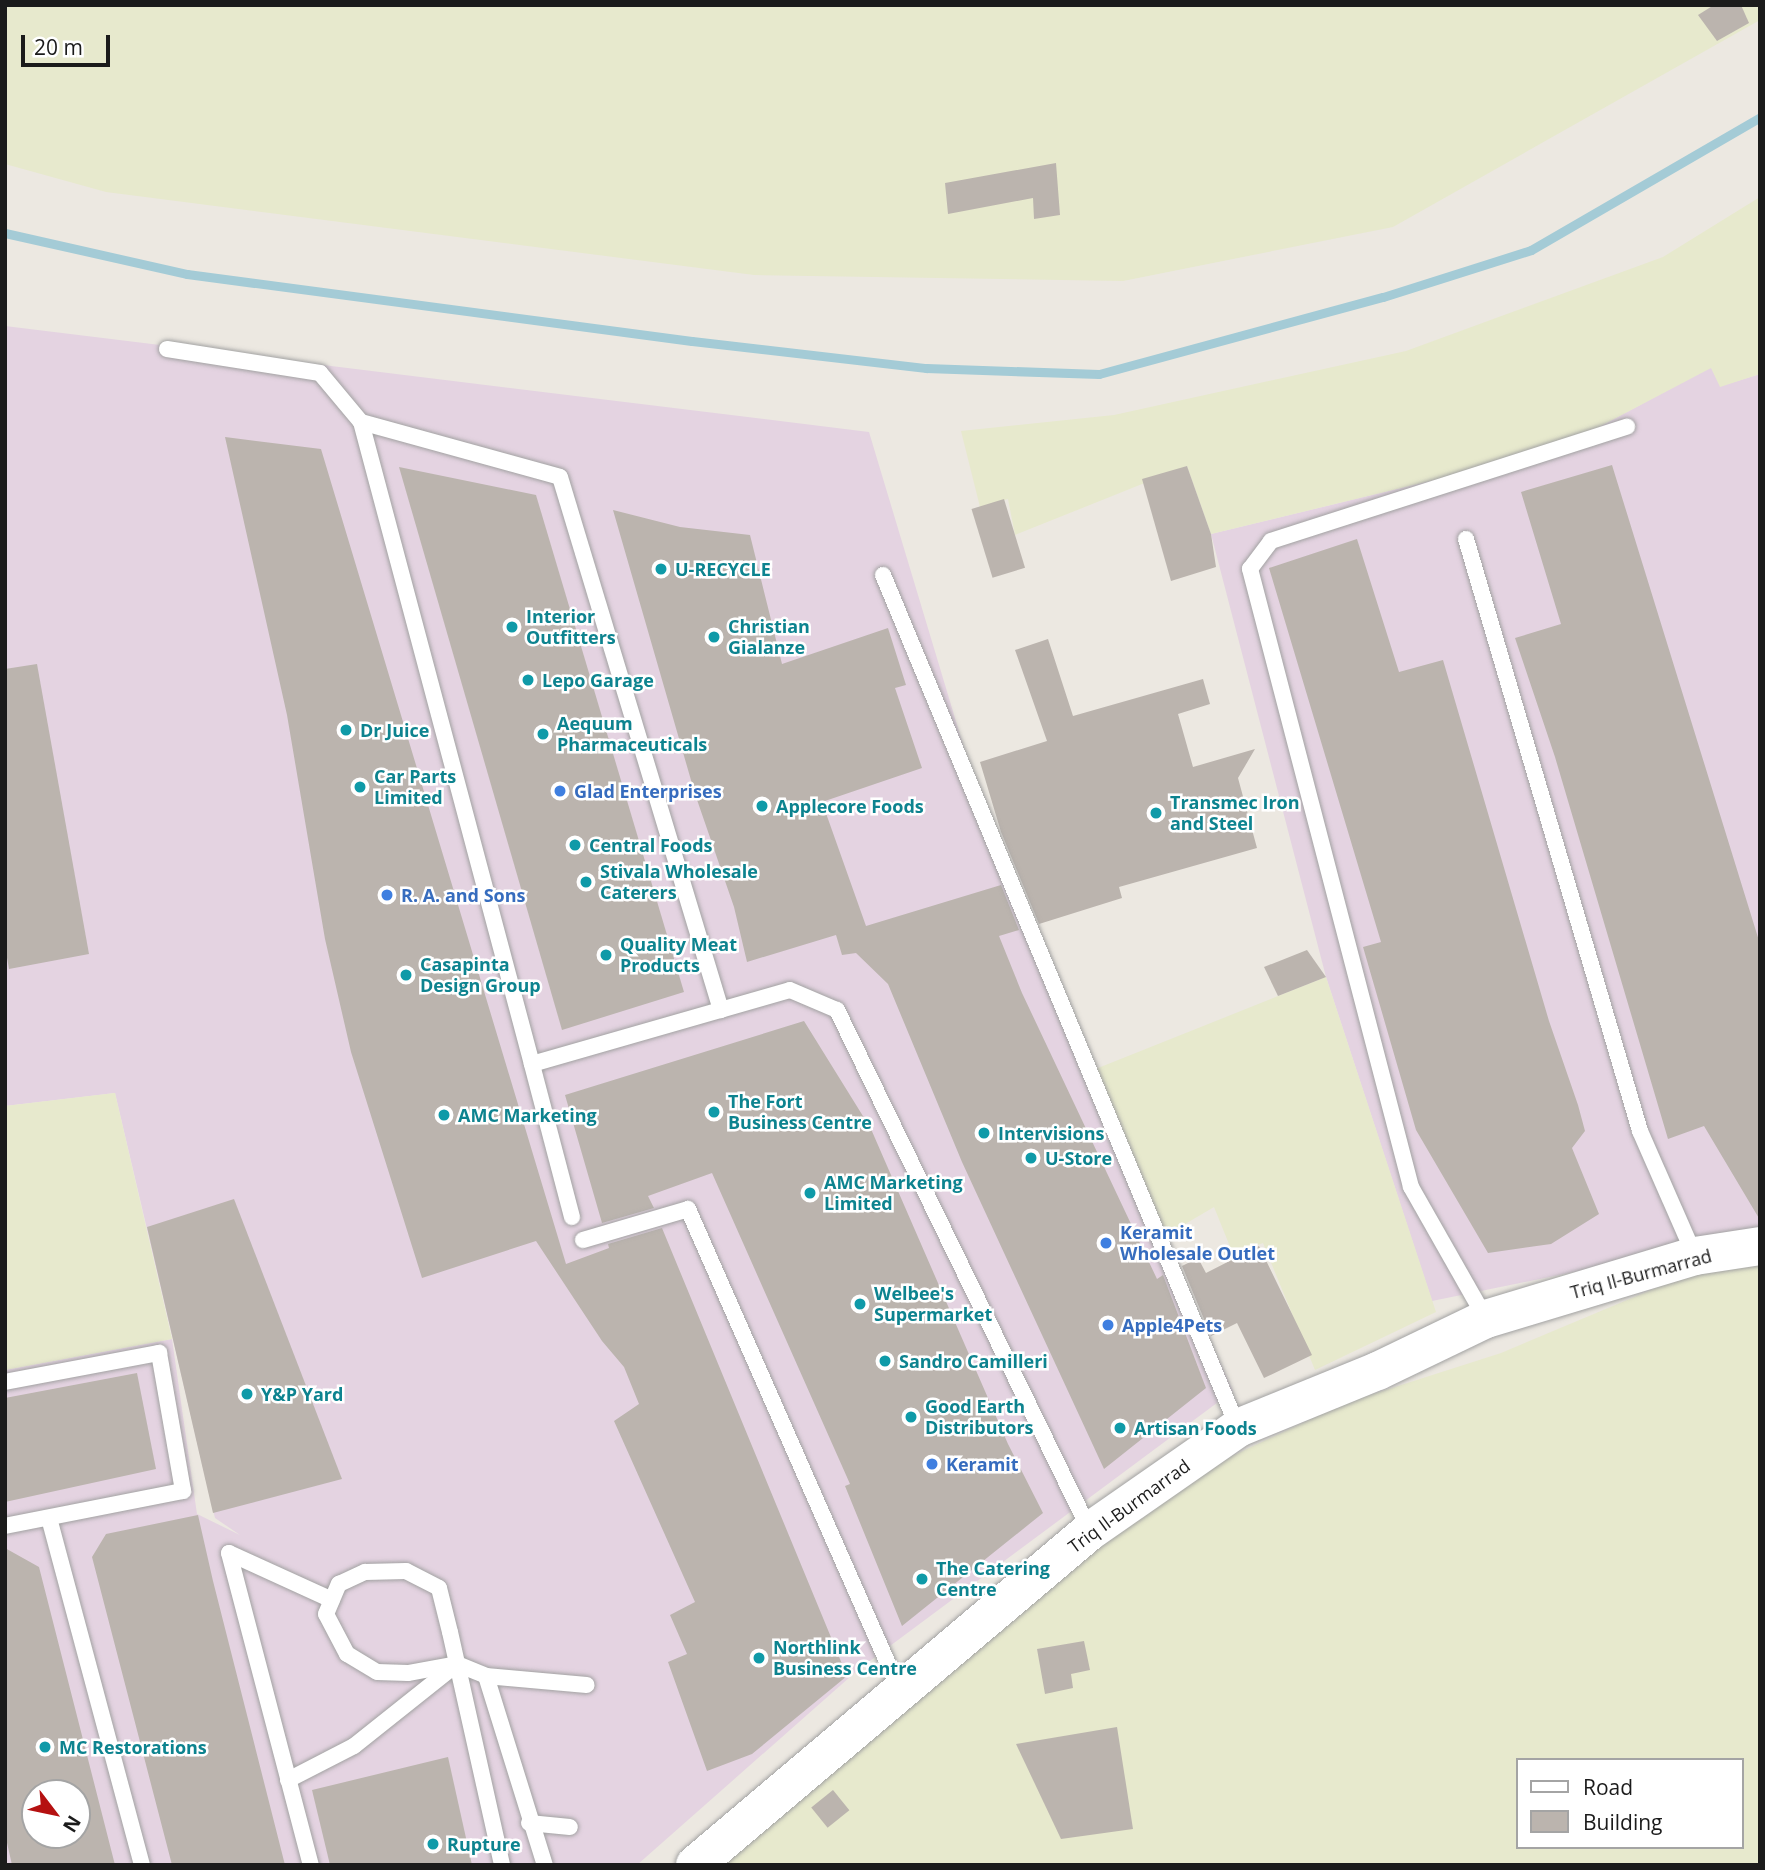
<!DOCTYPE html>
<style>
body{margin:0}
#map{position:relative;width:1765px;height:1870px;overflow:hidden;background:#ece8e1;font-family:"Open Sans",sans-serif}
div>[style]{position:absolute}
.industrial>*{inset:0;background:#e4d3e1}
.farmland>*{inset:0;background:#e7e9cd}
.stream>*{height:9px;margin:-4.5px;padding:0 4.5px;transform-origin:4.5px;border-radius:4.5px;background:#a4cbd6}
.building>*{inset:0;background:#bbb4ae;transform-origin:0 0}
.roads{filter:drop-shadow(0 0 2px #a2a2a2) drop-shadow(0 0 2px #a2a2a2)}
.service>*{height:16px;margin:-8px;padding:0 8px;transform-origin:8px;border-radius:8px;background:#fff}
.tertiary>*{height:38px;margin:-19px;padding:0 19px;transform-origin:19px;border-radius:19px;background:#fff}
.dots>*{width:19px;height:19px;translate:-50% -50%;box-sizing:border-box;border:4px solid #fff;border-radius:50%}
span{translate:-50% -50%;white-space:nowrap;text-align:center;line-height:1.15;-webkit-text-stroke:5px #fff;paint-order:stroke}
.culture-label{font-size:18px;color:#0d838f;font-weight:700}
.left{translate:0 -50%;text-align:left}
.shop-label{font-size:18px;color:#366cbe;font-weight:700}
.street-label{font-size:18px;color:#1b1b1b}
.frame{position:absolute;inset:0;border:7px solid #1b1b1b;pointer-events:none}
.legend{position:absolute;left:1516px;top:1758px;width:228px;height:91px;box-sizing:border-box;background:#fff;border:2px solid #a4a4a4;margin:0;padding:9px 12px;list-style:none;font-size:21px;color:#1b1b1b}
.legend li{display:flex;align-items:center;gap:14px;height:35px}
.legend b{width:35px;border:2px solid #a4a4a4}
.north{position:absolute;left:21px;top:1779px;width:70px;height:70px;box-sizing:border-box;background:#fff;border:2px solid #a4a4a4;border-radius:50%;rotate:122deg;font-size:19px;font-weight:700;line-height:28px;text-align:center;color:#1b1b1b}
.north::after{content:'';display:block;margin:auto;width:24px;height:32px;background:#b51111;clip-path:polygon(50% 0,100% 100%,50% 72%,0 100%)}
.scale{position:absolute;left:21px;top:35px;width:89px;height:32px;box-sizing:border-box;border:4px solid #1b1b1b;border-top:0;padding-left:9px;font-size:21px;line-height:24px;white-space:nowrap;color:#1b1b1b;-webkit-text-stroke:5px #fff;paint-order:stroke}
</style>
<div id="map">
<div class="industrial">
<div style="clip-path:polygon(evenodd,5px 326px,869px 432px,967px 758px,1088px 1072px,1233px 1391px,859px 1669px,637px 1865px,5px 1865px,5px 1370px,172px 1339px,197px 1514px,240px 1535px,215px 1518px,115px 1093px,5px 1106px,5px 326px,35px 1793px,77px 1793px,77px 1835px,35px 1835px,35px 1793px)"></div>
<div style="clip-path:polygon(1711px 367px,1721px 386px,1760px 374px,1760px 1234px,1432px 1301px,1326px 977px,1211px 534px,1467px 472px,1597px 428px)"></div>
</div>
<div class="farmland">
<div style="clip-path:polygon(5px 5px,1760px 5px,1760px 20px,1393px 227px,1123px 281px,754px 275px,106px 192px,5px 164px)"></div>
<div style="clip-path:polygon(1760px 197px,1760px 374px,1720px 387px,1711px 368px,1597px 428px,1467px 472px,1211px 534px,1187px 466px,1015px 535px,1008px 499px,980px 507px,961px 431px,1114px 415px,1406px 351px,1663px 257px)"></div>
<div style="clip-path:polygon(1326px 977px,1436px 1312px,1315px 1370px,1263px 1243px,1233px 1254px,1214px 1207px,1163px 1237px,1088px 1072px)"></div>
<div style="clip-path:polygon(115px 1093px,172px 1339px,5px 1370px,5px 1106px)"></div>
<div style="clip-path:polygon(evenodd,1760px 1259px,1760px 1865px,717px 1865px,1088px 1551px,1232px 1456px,1345px 1403px,1501px 1353px,1713px 1264px,1760px 1259px,1518px 1760px,1742px 1760px,1742px 1847px,1518px 1847px,1518px 1760px)"></div>
</div>
<div class="stream">
<div style="left:5px;top:233px;width:187px;rotate:12.7deg"></div>
<div style="left:187px;top:274px;width:509px;rotate:7.56deg"></div>
<div style="left:692px;top:341px;width:236px;rotate:6.6deg"></div>
<div style="left:926px;top:368px;width:173px;rotate:2deg"></div>
<div style="left:1099px;top:374px;width:294px;rotate:-15.2deg"></div>
<div style="left:1383px;top:297px;width:155px;rotate:-17.6deg"></div>
<div style="left:1531px;top:250px;width:265px;rotate:-30.1deg"></div>
</div>
<div class="building">
<div style="clip-path:polygon(1714px 5px,1741px 5px,1749px 23px,1717px 41px,1698px 15px)"></div>
<div style="clip-path:polygon(1056px 163px,1060px 215px,1034px 219px,1033px 198px,948px 214px,945px 183px)"></div>
<div style="clip-path:polygon(225px 437px,321px 449px,566px 1264px,609px 1248px,608px 1244px,662px 1228px,847px 1676px,752px 1754px,707px 1771px,668px 1662px,687px 1654px,670px 1615px,695px 1602px,614px 1421px,639px 1404px,624px 1367px,602px 1341px,536px 1241px,422px 1278px,351px 1052px,325px 939px,287px 715px)"></div>
<div style="clip-path:polygon(1612px 465px,1760px 944px,1760px 1220px,1704px 1126px,1668px 1139px,1555px 757px,1515px 638px,1561px 624px,1521px 492px)"></div>
<div style="clip-path:polygon(1187px 466px,1211px 534px,1216px 567px,1171px 581px,1142px 479px)"></div>
<div style="clip-path:polygon(399px 467px,536px 495px,684px 992px,562px 1030px)"></div>
<div style="left:1004px;top:499px;width:72px;height:34px;rotate:73deg"></div>
<div style="clip-path:polygon(613px 510px,680px 527px,750px 535px,782px 664px,888px 628px,906px 685px,895px 688px,922px 768px,822px 802px,866px 926px,1001px 885px,1019px 930px,999px 936px,1022px 993px,1157px 1279px,1163px 1275px,1206px 1388px,1104px 1469px,962px 1162px,888px 984px,856px 953px,842px 955px,836px 935px,747px 962px,734px 907px,695px 794px)"></div>
<div style="clip-path:polygon(1357px 539px,1399px 672px,1443px 660px,1549px 1021px,1578px 1105px,1585px 1131px,1572px 1148px,1599px 1214px,1551px 1244px,1488px 1253px,1416px 1130px,1363px 947px,1381px 942px,1269px 568px)"></div>
<div style="clip-path:polygon(1048px 639px,1073px 716px,1203px 679px,1210px 704px,1178px 714px,1193px 767px,1255px 749px,1238px 778px,1257px 848px,1119px 887px,1122px 898px,1039px 924px,1001px 832px,980px 762px,1047px 741px,1015px 650px)"></div>
<div style="clip-path:polygon(37px 664px,89px 954px,9px 969px,5px 946px,5px 669px)"></div>
<div style="clip-path:polygon(1307px 950px,1326px 977px,1278px 996px,1264px 967px)"></div>
<div style="clip-path:polygon(804px 1021px,871px 1129px,1008px 1444px,1043px 1513px,902px 1626px,845px 1486px,850px 1484px,712px 1173px,648px 1196px,654px 1208px,602px 1223px,565px 1095px)"></div>
<div style="clip-path:polygon(234px 1199px,342px 1479px,213px 1513px,147px 1227px)"></div>
<div style="clip-path:polygon(1259px 1246px,1312px 1355px,1264px 1378px,1237px 1323px,1211px 1336px,1182px 1266px,1198px 1258px,1206px 1273px)"></div>
<div style="clip-path:polygon(137px 1373px,156px 1469px,5px 1502px,5px 1398px)"></div>
<div style="clip-path:polygon(198px 1515px,213px 1581px,285px 1865px,172px 1865px,92px 1557px,106px 1534px)"></div>
<div style="clip-path:polygon(evenodd,5px 1548px,39px 1567px,115px 1865px,12px 1865px,5px 1834px,5px 1548px,35px 1793px,77px 1793px,77px 1835px,35px 1835px,35px 1793px)"></div>
<div style="clip-path:polygon(1084px 1641px,1090px 1670px,1071px 1674px,1073px 1688px,1045px 1694px,1037px 1649px)"></div>
<div style="clip-path:polygon(1117px 1727px,1133px 1829px,1061px 1839px,1016px 1744px)"></div>
<div style="clip-path:polygon(448px 1757px,472px 1865px,330px 1865px,312px 1790px)"></div>
<div style="left:833px;top:1790px;width:26px;height:28px;rotate:51deg"></div>
</div>
<div class="roads">
<div class="service">
<div style="left:167px;top:349px;width:155px;rotate:8.9deg"></div>
<div style="left:320px;top:373px;width:64px;rotate:50.1deg"></div>
<div style="left:361px;top:422px;width:664px;rotate:75.09deg"></div>
<div style="left:361px;top:422px;width:206px;rotate:15.4deg"></div>
<div style="left:560px;top:477px;width:557px;rotate:73.19deg"></div>
<div style="left:1466px;top:539px;width:617px;rotate:73.62deg"></div>
<div style="left:1640px;top:1131px;width:137px;rotate:66.3deg"></div>
<div style="left:883px;top:575px;width:924px;rotate:67.4deg"></div>
<div style="left:572px;top:1217px;width:158px;rotate:-104.7deg"></div>
<div style="left:532px;top:1064px;width:268px;rotate:-16deg"></div>
<div style="left:790px;top:990px;width:51px;rotate:23.1deg"></div>
<div style="left:837px;top:1010px;width:579px;rotate:64.1deg"></div>
<div style="left:583px;top:1240px;width:109px;rotate:-16.4deg"></div>
<div style="left:688px;top:1209px;width:527px;rotate:66.26deg"></div>
<div style="left:1486px;top:1319px;width:152px;rotate:-119.6deg"></div>
<div style="left:1411px;top:1187px;width:639px;rotate:-104.6deg"></div>
<div style="left:1250px;top:569px;width:35px;rotate:-53deg"></div>
<div style="left:1271px;top:541px;width:374px;rotate:-17.8deg"></div>
<div style="left:5px;top:1382px;width:157px;rotate:-10.7deg"></div>
<div style="left:159px;top:1353px;width:140px;rotate:80.1deg"></div>
<div style="left:183px;top:1491px;width:181px;rotate:168.9deg"></div>
<div style="left:49px;top:1518px;width:359px;rotate:75deg"></div>
<div style="left:229px;top:1553px;width:323px;rotate:75.3deg"></div>
<div style="left:229px;top:1553px;width:113px;rotate:24.5deg"></div>
<div style="left:457px;top:1664px;width:50px;rotate:169.6deg"></div>
<div style="left:408px;top:1673px;width:31px;rotate:-178deg"></div>
<div style="left:377px;top:1672px;width:35px;rotate:-149deg"></div>
<div style="left:347px;top:1654px;width:45px;rotate:-117.7deg"></div>
<div style="left:326px;top:1614px;width:33px;rotate:-67deg"></div>
<div style="left:339px;top:1584px;width:29px;rotate:-25deg"></div>
<div style="left:365px;top:1572px;width:41px;rotate:-1.4deg"></div>
<div style="left:406px;top:1571px;width:37px;rotate:27deg"></div>
<div style="left:439px;top:1588px;width:45px;rotate:76deg"></div>
<div style="left:450px;top:1632px;width:239px;rotate:77.4deg"></div>
<div style="left:486px;top:1676px;width:198px;rotate:72.7deg"></div>
<div style="left:288px;top:1780px;width:74px;rotate:-27.3deg"></div>
<div style="left:354px;top:1746px;width:132px;rotate:-38.5deg"></div>
<div style="left:457px;top:1664px;width:31px;rotate:22deg"></div>
<div style="left:486px;top:1676px;width:101px;rotate:5.1deg"></div>
<div style="left:529px;top:1823px;width:41px;rotate:5.6deg"></div>
</div>
<div class="tertiary">
<div style="left:695px;top:1865px;width:517px;rotate:-40.22deg"></div>
<div style="left:1090px;top:1531px;width:180px;rotate:-34.8deg"></div>
<div style="left:1238px;top:1428px;width:151px;rotate:-22.2deg"></div>
<div style="left:1378px;top:1371px;width:120px;rotate:-25.7deg"></div>
<div style="left:1486px;top:1319px;width:218px;rotate:-16.8deg"></div>
<div style="left:1695px;top:1256px;width:66px;rotate:-8.7deg"></div>
</div>
</div>
<div class="dots">
<div style="left:661px;top:569px;background:#0f9aa8"></div>
<div style="left:512px;top:627px;background:#0f9aa8"></div>
<div style="left:714px;top:637px;background:#0f9aa8"></div>
<div style="left:528px;top:680px;background:#0f9aa8"></div>
<div style="left:346px;top:730px;background:#0f9aa8"></div>
<div style="left:543px;top:734px;background:#0f9aa8"></div>
<div style="left:360px;top:787px;background:#0f9aa8"></div>
<div style="left:560px;top:791px;background:#3f7fe0"></div>
<div style="left:762px;top:806px;background:#0f9aa8"></div>
<div style="left:1156px;top:813px;background:#0f9aa8"></div>
<div style="left:575px;top:845px;background:#0f9aa8"></div>
<div style="left:586px;top:882px;background:#0f9aa8"></div>
<div style="left:387px;top:895px;background:#3f7fe0"></div>
<div style="left:606px;top:955px;background:#0f9aa8"></div>
<div style="left:406px;top:975px;background:#0f9aa8"></div>
<div style="left:714px;top:1112px;background:#0f9aa8"></div>
<div style="left:444px;top:1115px;background:#0f9aa8"></div>
<div style="left:984px;top:1133px;background:#0f9aa8"></div>
<div style="left:1031px;top:1158px;background:#0f9aa8"></div>
<div style="left:810px;top:1193px;background:#0f9aa8"></div>
<div style="left:1106px;top:1243px;background:#3f7fe0"></div>
<div style="left:860px;top:1304px;background:#0f9aa8"></div>
<div style="left:1108px;top:1325px;background:#3f7fe0"></div>
<div style="left:885px;top:1361px;background:#0f9aa8"></div>
<div style="left:247px;top:1394px;background:#0f9aa8"></div>
<div style="left:911px;top:1417px;background:#0f9aa8"></div>
<div style="left:1120px;top:1428px;background:#0f9aa8"></div>
<div style="left:932px;top:1464px;background:#3f7fe0"></div>
<div style="left:922px;top:1579px;background:#0f9aa8"></div>
<div style="left:759px;top:1658px;background:#0f9aa8"></div>
<div style="left:45px;top:1747px;background:#0f9aa8"></div>
<div style="left:433px;top:1844px;background:#0f9aa8"></div>
</div>
<div class="culture-label">
<span class="left" style="left:675px;top:569px">U-RECYCLE</span>
<span class="left" style="left:526px;top:627px">Interior<br>Outfitters</span>
<span class="left" style="left:728px;top:637px">Christian<br>Gialanze</span>
<span class="left" style="left:542px;top:680px">Lepo Garage</span>
<span class="left" style="left:557px;top:734px">Aequum<br>Pharmaceuticals</span>
<span class="left" style="left:360px;top:730px">Dr Juice</span>
<span class="left" style="left:374px;top:787px">Car Parts<br>Limited</span>
<span class="left" style="left:1170px;top:813px">Transmec Iron<br>and Steel</span>
<span class="left" style="left:776px;top:806px">Applecore Foods</span>
<span class="left" style="left:589px;top:845px">Central Foods</span>
<span class="left" style="left:600px;top:882px">Stivala Wholesale<br>Caterers</span>
<span class="left" style="left:620px;top:955px">Quality Meat<br>Products</span>
<span class="left" style="left:420px;top:975px">Casapinta<br>Design Group</span>
<span class="left" style="left:728px;top:1112px">The Fort<br>Business Centre</span>
<span class="left" style="left:458px;top:1115px">AMC Marketing</span>
<span class="left" style="left:998px;top:1133px">Intervisions</span>
<span class="left" style="left:1045px;top:1158px">U-Store</span>
<span class="left" style="left:824px;top:1193px">AMC Marketing<br>Limited</span>
<span class="left" style="left:874px;top:1304px">Welbee's<br>Supermarket</span>
<span class="left" style="left:899px;top:1361px">Sandro Camilleri</span>
<span class="left" style="left:261px;top:1394px">Y&amp;P Yard</span>
<span class="left" style="left:925px;top:1417px">Good Earth<br>Distributors</span>
<span class="left" style="left:1134px;top:1428px">Artisan Foods</span>
<span class="left" style="left:936px;top:1579px">The Catering<br>Centre</span>
<span class="left" style="left:773px;top:1658px">Northlink<br>Business Centre</span>
<span class="left" style="left:59px;top:1747px">MC Restorations</span>
<span class="left" style="left:447px;top:1844px">Rupture</span>
</div>
<div class="shop-label">
<span class="left" style="left:574px;top:791px">Glad Enterprises</span>
<span class="left" style="left:401px;top:895px">R. A. and Sons</span>
<span class="left" style="left:1120px;top:1243px">Keramit<br>Wholesale Outlet</span>
<span class="left" style="left:1122px;top:1325px">Apple4Pets</span>
<span class="left" style="left:946px;top:1464px">Keramit</span>
</div>
<div class="street-label">
<span style="left:1641px;top:1274px;rotate:-15deg">Triq Il-Burmarrad</span>
<span style="left:1129px;top:1506px;rotate:-36deg">Triq Il-Burmarrad</span>
</div>
<div class="frame"></div>
<ul class="legend">
<li><b style="height:9px;background:#fff"></b>Road</li>
<li><b style="height:19px;background:#bbb4ae"></b>Building</li>
</ul>
<div class="north">N</div>
<div class="scale">20 m</div>
</div>
